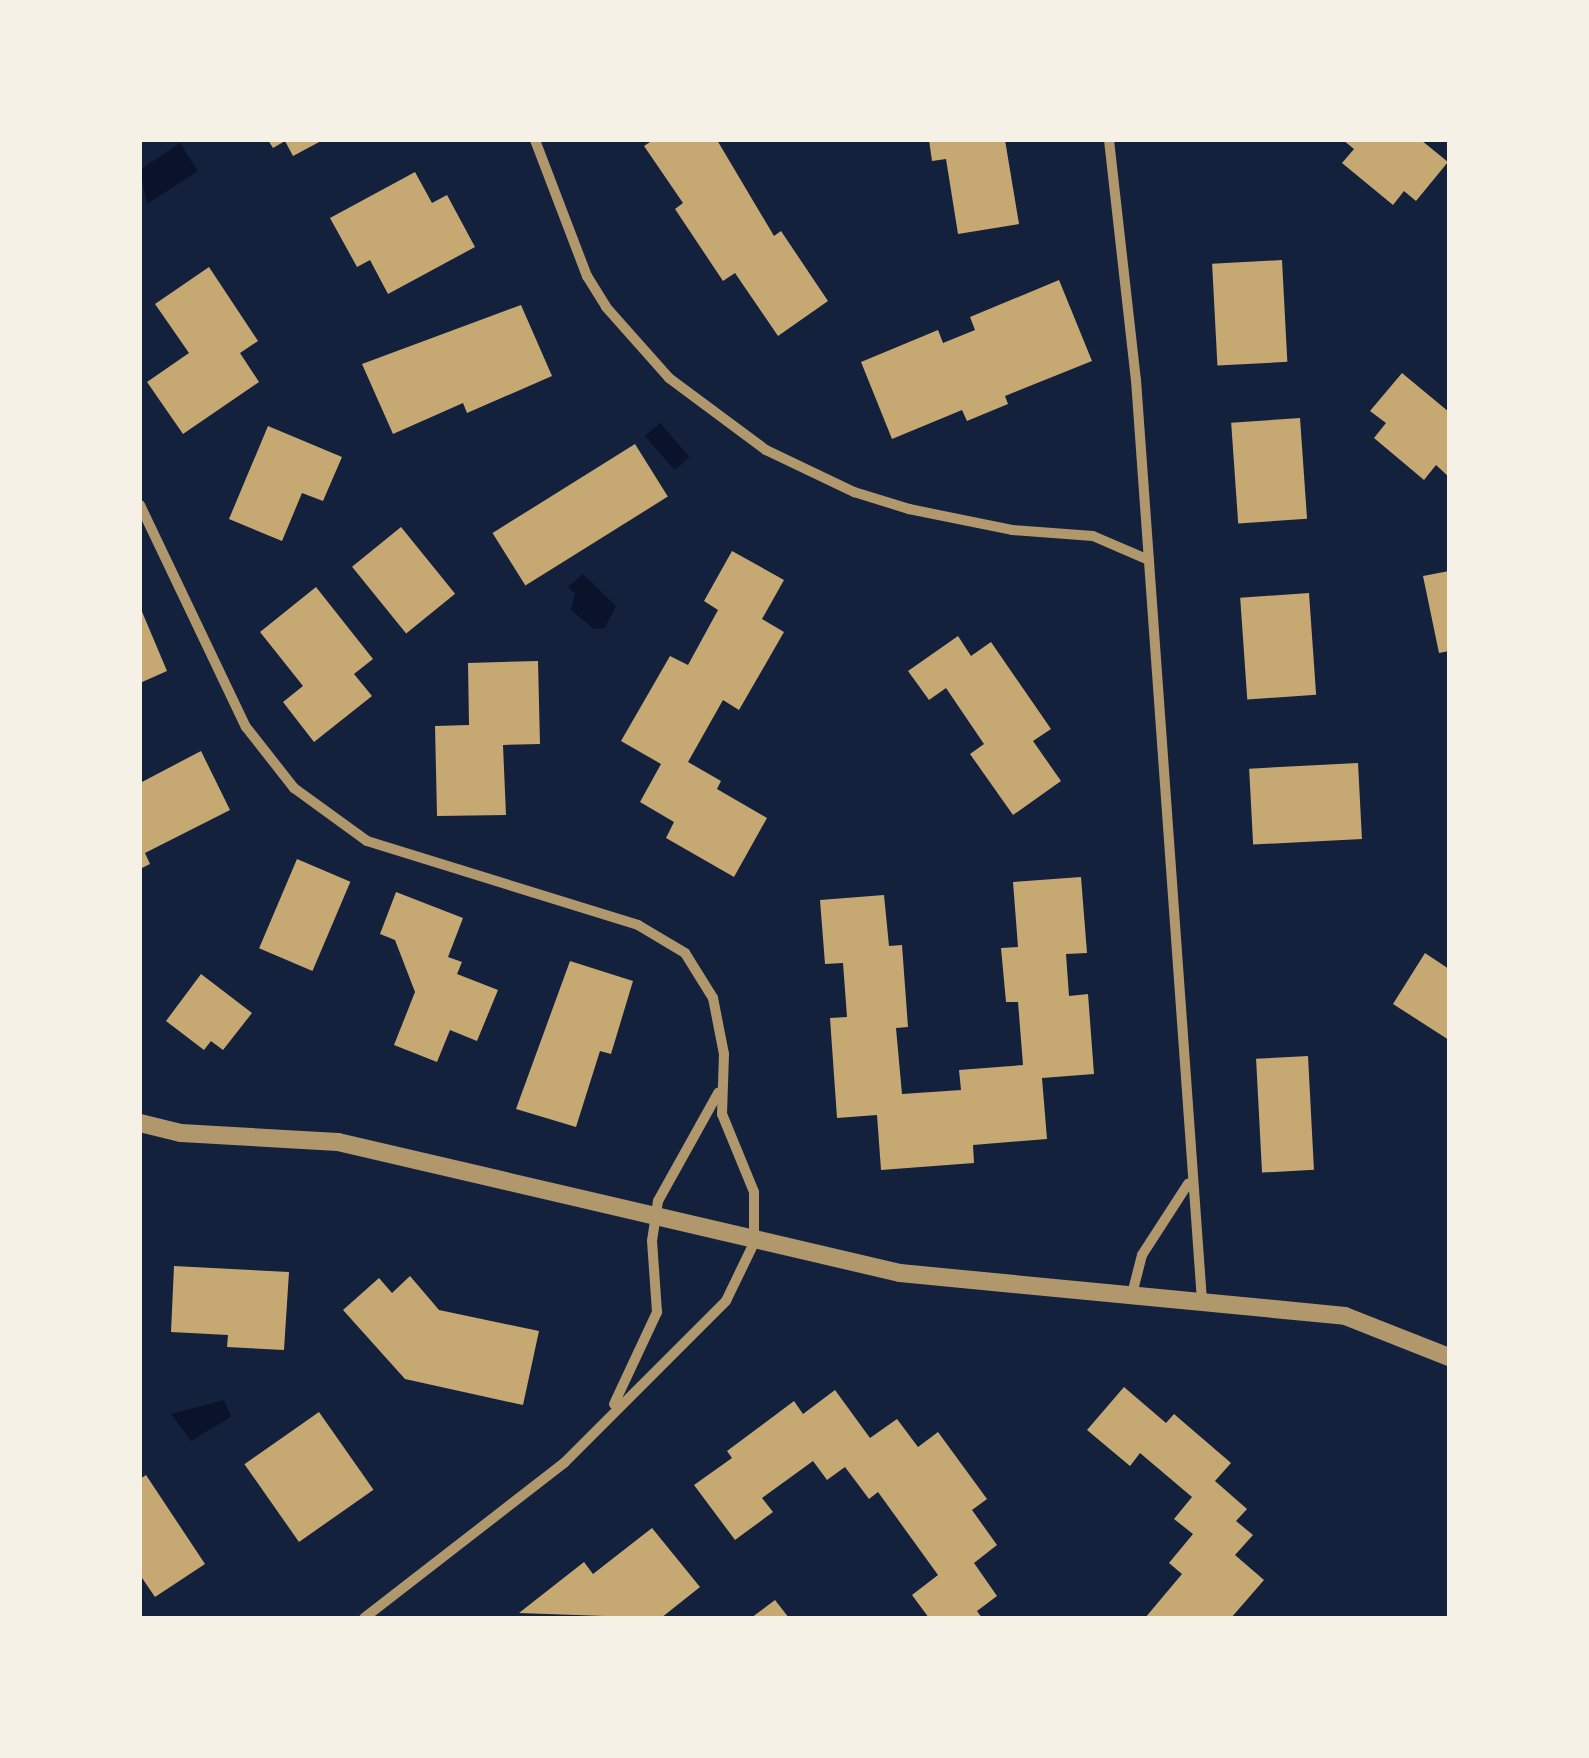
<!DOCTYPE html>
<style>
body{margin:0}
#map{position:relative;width:1589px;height:1758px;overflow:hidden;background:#14213d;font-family:"Space Grotesk",sans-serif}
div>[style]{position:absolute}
.water>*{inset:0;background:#0b132b;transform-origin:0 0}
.building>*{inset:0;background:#c6a872;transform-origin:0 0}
.minor>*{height:10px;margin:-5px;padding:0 5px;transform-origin:5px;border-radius:5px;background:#b1986c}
.tertiary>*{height:18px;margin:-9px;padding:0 9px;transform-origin:9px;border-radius:9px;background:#b1986c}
span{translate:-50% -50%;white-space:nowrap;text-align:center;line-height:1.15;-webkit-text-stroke:10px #f6f1e7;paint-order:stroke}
.frame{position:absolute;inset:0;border:142px solid #f6f1e7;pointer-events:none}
</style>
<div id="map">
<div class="water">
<div style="clip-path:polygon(180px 143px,198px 171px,147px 204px,140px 170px)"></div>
<div style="left:660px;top:423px;width:45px;height:20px;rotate:49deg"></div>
<div style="clip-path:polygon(583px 574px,616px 606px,605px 628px,594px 629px,571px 610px,575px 594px,568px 587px)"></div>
<div style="clip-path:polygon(224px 1400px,231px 1417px,191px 1441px,171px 1414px)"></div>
</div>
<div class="building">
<div style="clip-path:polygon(268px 140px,323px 140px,293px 156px,285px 141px,273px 148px)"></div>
<div style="clip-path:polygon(653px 140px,717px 140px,774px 236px,781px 231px,828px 301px,778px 336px,735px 273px,723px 281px,675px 209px,683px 203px,644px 146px)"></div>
<div style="clip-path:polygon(929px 140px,1005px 140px,1019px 224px,958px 234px,946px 159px,932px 161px)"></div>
<div style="clip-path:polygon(1343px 140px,1421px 140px,1448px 162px,1416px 201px,1404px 191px,1393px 205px,1342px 163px,1354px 149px)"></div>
<div style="clip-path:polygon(415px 172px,432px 203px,447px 195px,475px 247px,388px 294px,370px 260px,357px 267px,330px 218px)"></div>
<div style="left:1282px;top:260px;width:102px;height:70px;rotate:87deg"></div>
<div style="clip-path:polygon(209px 267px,258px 341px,240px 353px,259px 382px,183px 434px,147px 382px,189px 353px,155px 304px)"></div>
<div style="clip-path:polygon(1059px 280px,1092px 361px,1005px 396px,1008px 404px,967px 421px,962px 410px,892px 439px,861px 362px,938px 330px,943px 343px,975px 330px,970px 317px)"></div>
<div style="clip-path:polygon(521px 305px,552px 376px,467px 413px,463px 403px,393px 434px,362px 364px)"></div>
<div style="clip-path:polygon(1402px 373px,1449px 412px,1449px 477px,1436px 465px,1424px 480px,1374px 438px,1386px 423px,1370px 411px)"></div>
<div style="left:1300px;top:418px;width:101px;height:69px;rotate:86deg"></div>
<div style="clip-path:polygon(268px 426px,342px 457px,323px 501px,302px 493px,282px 541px,229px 519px)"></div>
<div style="left:635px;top:444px;width:62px;height:168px;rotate:58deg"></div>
<div style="left:401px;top:527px;width:86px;height:63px;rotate:51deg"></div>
<div style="clip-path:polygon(732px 551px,784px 580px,762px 619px,784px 632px,739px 710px,723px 700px,688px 762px,721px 781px,717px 789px,767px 818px,734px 877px,666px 838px,674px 822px,640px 802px,661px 764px,621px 741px,670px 656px,688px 665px,718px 610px,704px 601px)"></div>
<div style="clip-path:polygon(1449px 571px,1449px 651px,1439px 653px,1423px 576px)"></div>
<div style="clip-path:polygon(316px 587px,373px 659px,354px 674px,372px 696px,314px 742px,283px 702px,303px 686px,260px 632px)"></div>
<div style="left:1309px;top:593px;width:102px;height:69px;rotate:86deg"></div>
<div style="clip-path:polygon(140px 607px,167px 671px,140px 683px)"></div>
<div style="clip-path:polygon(958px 636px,971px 656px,991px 642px,1051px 729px,1033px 741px,1061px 781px,1013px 815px,970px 754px,984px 744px,946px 688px,929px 700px,908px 671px)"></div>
<div style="clip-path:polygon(538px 661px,540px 744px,503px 745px,506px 815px,437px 816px,435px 726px,469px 725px,468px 663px)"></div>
<div style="clip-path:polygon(201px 751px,230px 810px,145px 853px,150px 864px,140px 869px,140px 783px)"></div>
<div style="left:1358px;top:763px;width:76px;height:109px;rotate:87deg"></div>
<div style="left:297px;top:859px;width:58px;height:97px;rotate:23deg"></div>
<div style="clip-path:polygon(1081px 877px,1087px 953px,1066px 954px,1069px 996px,1088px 994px,1094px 1074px,1042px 1078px,1047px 1139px,973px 1145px,974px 1163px,881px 1170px,877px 1115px,837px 1118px,830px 1018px,847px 1017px,843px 963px,825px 964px,820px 900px,884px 895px,889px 946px,902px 945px,908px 1027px,896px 1028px,902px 1094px,961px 1090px,959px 1070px,1023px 1065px,1018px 1002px,1006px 1002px,1001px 948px,1018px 947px,1013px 882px)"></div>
<div style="clip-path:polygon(396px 892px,463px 918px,448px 957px,462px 962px,457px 974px,498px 990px,477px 1041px,450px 1030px,437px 1062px,394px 1045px,415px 992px,395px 940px,380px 934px)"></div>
<div style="clip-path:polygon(1425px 953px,1449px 969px,1449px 1040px,1393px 1004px)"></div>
<div style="clip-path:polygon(570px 961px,633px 981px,611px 1054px,600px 1051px,576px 1127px,516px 1109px)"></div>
<div style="clip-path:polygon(201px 974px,252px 1013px,223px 1050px,211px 1041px,204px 1050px,166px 1021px)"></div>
<div style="left:1308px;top:1056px;width:114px;height:52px;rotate:87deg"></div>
<div style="clip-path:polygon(174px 1266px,289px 1272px,284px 1350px,227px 1347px,228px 1335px,171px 1332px)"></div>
<div style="clip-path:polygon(410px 1276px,439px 1310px,539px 1331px,523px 1405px,405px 1379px,343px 1310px,379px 1278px,392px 1293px)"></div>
<div style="clip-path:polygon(1124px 1387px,1166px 1423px,1174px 1414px,1231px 1463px,1215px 1481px,1247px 1509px,1236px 1521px,1253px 1535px,1235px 1555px,1264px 1580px,1231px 1618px,1145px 1618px,1182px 1574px,1169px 1563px,1193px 1534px,1174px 1519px,1192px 1497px,1140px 1453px,1130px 1466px,1087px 1430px)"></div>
<div style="clip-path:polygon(835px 1390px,870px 1438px,897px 1419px,918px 1447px,938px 1432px,987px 1499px,972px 1510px,997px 1545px,974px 1563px,997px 1596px,977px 1611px,982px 1618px,929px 1618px,912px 1595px,938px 1575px,878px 1492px,869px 1499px,845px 1467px,827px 1480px,813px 1461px,762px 1498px,773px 1512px,735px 1540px,694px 1485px,732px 1458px,727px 1451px,794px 1401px,803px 1414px)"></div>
<div style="left:319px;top:1412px;width:95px;height:91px;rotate:55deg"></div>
<div style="clip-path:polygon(146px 1475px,205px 1564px,155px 1597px,140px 1575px,140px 1479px)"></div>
<div style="clip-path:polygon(652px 1528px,700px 1587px,661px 1618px,519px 1613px,584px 1562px,593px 1574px)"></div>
<div style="clip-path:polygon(775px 1600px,789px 1618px,751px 1618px)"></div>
</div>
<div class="minor">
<div style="left:535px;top:140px;width:146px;rotate:69.1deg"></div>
<div style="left:587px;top:276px;width:36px;rotate:58deg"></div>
<div style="left:606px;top:307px;width:95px;rotate:48.4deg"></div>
<div style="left:669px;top:378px;width:121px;rotate:36.6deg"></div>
<div style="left:766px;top:450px;width:98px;rotate:25.5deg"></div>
<div style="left:854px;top:492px;width:58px;rotate:17.2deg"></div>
<div style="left:909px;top:509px;width:105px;rotate:11.5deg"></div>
<div style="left:1012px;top:530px;width:81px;rotate:4.2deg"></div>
<div style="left:1093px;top:536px;width:61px;rotate:23.2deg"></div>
<div style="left:1109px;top:140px;width:242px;rotate:83.6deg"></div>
<div style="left:1136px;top:380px;width:923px;rotate:85.9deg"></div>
<div style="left:140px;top:505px;width:246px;rotate:64.5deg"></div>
<div style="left:246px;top:727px;width:78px;rotate:51.8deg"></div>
<div style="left:294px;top:788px;width:90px;rotate:36deg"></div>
<div style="left:367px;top:841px;width:284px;rotate:17.2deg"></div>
<div style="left:638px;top:925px;width:55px;rotate:30.8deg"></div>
<div style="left:685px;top:953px;width:53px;rotate:58.1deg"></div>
<div style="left:713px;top:998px;width:57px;rotate:78.9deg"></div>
<div style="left:724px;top:1054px;width:60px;rotate:91.9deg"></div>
<div style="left:722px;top:1114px;width:84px;rotate:67.7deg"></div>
<div style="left:754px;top:1192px;width:51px;rotate:90deg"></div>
<div style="left:754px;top:1243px;width:64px;rotate:115.8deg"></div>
<div style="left:726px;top:1301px;width:229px;rotate:135deg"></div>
<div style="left:564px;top:1463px;width:253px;rotate:142.2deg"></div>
<div style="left:1132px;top:1294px;width:40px;rotate:-75.6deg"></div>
<div style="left:1142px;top:1255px;width:85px;rotate:-57.1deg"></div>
<div style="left:614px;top:1404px;width:102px;rotate:-64.9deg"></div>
<div style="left:657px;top:1312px;width:71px;rotate:-94deg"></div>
<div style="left:652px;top:1241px;width:40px;rotate:-81.5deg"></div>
<div style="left:658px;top:1201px;width:124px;rotate:-60.9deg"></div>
</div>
<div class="tertiary">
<div style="left:140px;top:1123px;width:42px;rotate:13.7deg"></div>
<div style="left:181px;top:1133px;width:157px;rotate:3.3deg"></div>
<div style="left:338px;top:1142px;width:577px;rotate:13.12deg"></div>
<div style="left:900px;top:1273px;width:447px;rotate:5.5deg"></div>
<div style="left:1345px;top:1316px;width:112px;rotate:21.5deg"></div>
</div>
<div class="frame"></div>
</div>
